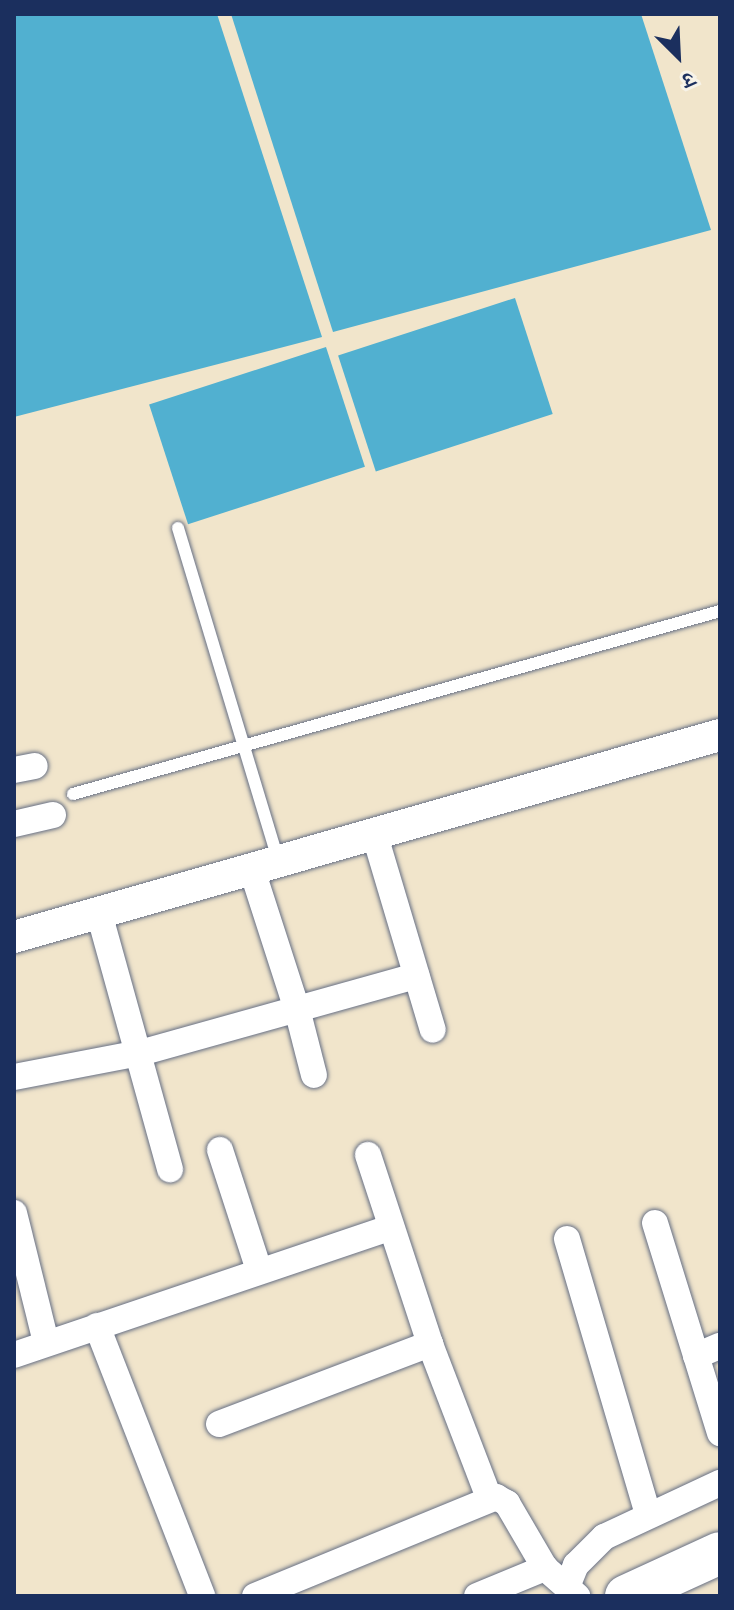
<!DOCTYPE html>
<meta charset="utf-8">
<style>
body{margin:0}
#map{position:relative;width:734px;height:1610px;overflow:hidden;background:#f1e5cb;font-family:"Sorts Mill Goudy","Noto Serif Devanagari",serif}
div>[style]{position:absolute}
.water>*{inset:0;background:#51b0d0;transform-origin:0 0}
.roads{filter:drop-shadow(0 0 2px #666f84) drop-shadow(0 0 2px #666f84)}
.service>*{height:12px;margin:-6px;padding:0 6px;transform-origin:6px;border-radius:6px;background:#fff}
.minor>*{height:26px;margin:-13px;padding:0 13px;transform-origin:13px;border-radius:13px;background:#fff}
.tertiary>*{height:32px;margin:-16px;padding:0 16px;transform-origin:16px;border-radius:16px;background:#fff}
.trunk>*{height:42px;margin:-21px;padding:0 21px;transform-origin:21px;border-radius:21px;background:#fff}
span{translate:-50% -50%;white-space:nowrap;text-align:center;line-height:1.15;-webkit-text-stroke:8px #f7f3e8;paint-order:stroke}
.frame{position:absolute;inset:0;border:16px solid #1b2f5e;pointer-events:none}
.north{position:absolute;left:638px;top:16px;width:80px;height:80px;-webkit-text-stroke:6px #f7f3e8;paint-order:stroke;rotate:156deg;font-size:22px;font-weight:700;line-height:32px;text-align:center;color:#1b2f5e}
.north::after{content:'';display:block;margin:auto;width:28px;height:36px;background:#1b2f5e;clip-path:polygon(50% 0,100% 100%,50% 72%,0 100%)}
</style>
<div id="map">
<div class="water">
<div style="clip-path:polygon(14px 14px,217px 14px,322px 337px,14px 417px)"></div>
<div style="clip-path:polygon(231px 14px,641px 14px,711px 230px,333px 332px)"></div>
<div style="left:515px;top:298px;width:122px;height:186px;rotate:72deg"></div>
<div style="left:326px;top:347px;width:126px;height:186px;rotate:72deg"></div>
</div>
<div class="roads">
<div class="service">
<div style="left:178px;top:528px;width:347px;rotate:73.2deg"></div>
<div style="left:73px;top:794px;width:672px;rotate:-15.79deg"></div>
</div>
<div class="minor">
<div style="left:14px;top:770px;width:21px;rotate:-11deg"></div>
<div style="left:14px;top:824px;width:40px;rotate:-13deg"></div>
<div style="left:375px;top:836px;width:202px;rotate:73.4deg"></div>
<div style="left:252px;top:870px;width:146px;rotate:72.1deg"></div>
<div style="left:297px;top:1009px;width:68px;rotate:75.6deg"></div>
<div style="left:99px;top:913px;width:266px;rotate:74.5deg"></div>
<div style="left:14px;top:1077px;width:128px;rotate:-10.8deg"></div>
<div style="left:140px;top:1053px;width:287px;rotate:-15.6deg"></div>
<div style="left:220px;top:1150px;width:126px;rotate:72deg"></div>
<div style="left:368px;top:1155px;width:199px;rotate:71.8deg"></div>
<div style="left:430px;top:1344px;width:165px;rotate:69deg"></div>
<div style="left:14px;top:1213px;width:133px;rotate:76.1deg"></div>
<div style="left:655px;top:1223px;width:220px;rotate:72.8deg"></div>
<div style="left:567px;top:1239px;width:287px;rotate:73.6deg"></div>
<div style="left:97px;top:1326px;width:290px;rotate:68.7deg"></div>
<div style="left:14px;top:1355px;width:397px;rotate:-18.7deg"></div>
<div style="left:696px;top:1356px;width:26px;rotate:-23deg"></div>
<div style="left:219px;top:1424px;width:226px;rotate:-20.8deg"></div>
<div style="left:567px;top:1587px;width:24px;rotate:-68deg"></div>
<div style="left:576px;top:1565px;width:40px;rotate:-45deg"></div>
<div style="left:604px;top:1537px;width:128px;rotate:-25deg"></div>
<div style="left:255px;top:1596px;width:261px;rotate:-22.3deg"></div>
<div style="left:496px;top:1497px;width:13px;rotate:29deg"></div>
<div style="left:507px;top:1503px;width:75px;rotate:59.7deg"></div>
<div style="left:545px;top:1568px;width:43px;rotate:41.2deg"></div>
<div style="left:477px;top:1596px;width:74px;rotate:-22.4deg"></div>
</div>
<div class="tertiary">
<div style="left:14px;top:937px;width:734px;rotate:-15.97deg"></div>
</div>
<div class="trunk">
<div style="left:626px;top:1596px;width:103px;rotate:-24.6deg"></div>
</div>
</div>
<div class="frame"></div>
<div class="north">उ</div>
</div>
